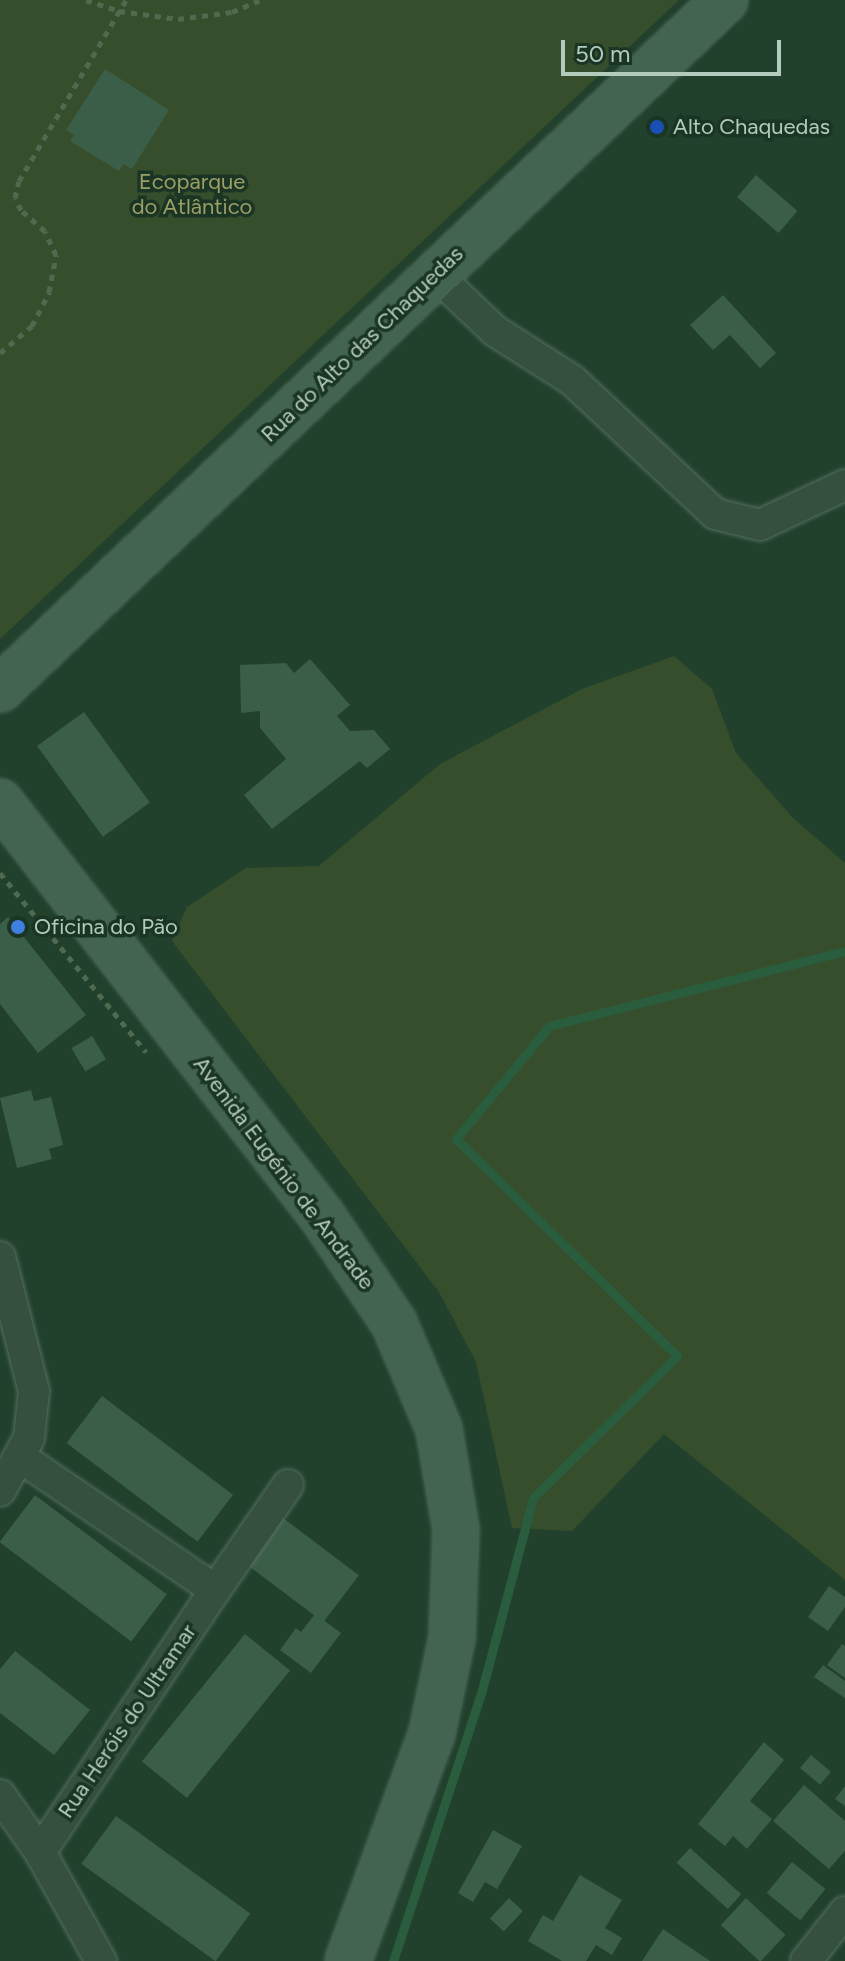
<!DOCTYPE html>
<meta charset="utf-8">
<style>
body{margin:0}
#map{position:relative;width:845px;height:1961px;overflow:hidden;background:#21412d;font-family:Figtree,sans-serif}
div>[style]{position:absolute}
.green>*{inset:0;background:#374e2d}
.stream>*{height:9px;margin:-4.5px;padding:0 4.5px;transform-origin:4.5px;border-radius:4.5px;background:#295d3d}
.building>*{inset:0;background:#3b5e48;transform-origin:0 0}
.path>*{height:5px;margin-top:-2.5px;transform-origin:0;background:repeating-linear-gradient(90deg,#50694f 0 6px,transparent 0 12px)}
.roads{filter:drop-shadow(0 0 2px #546e5e) drop-shadow(0 0 2px #546e5e)}
.street>*{height:30px;margin:-15px;padding:0 15px;transform-origin:15px;border-radius:15px;background:#365040}
.secondary>*{height:44px;margin:-22px;padding:0 22px;transform-origin:22px;border-radius:22px;background:#436451}
.dots>*{width:22px;height:22px;translate:-50% -50%;box-sizing:border-box;border:4px solid #1b3525;border-radius:50%}
span{translate:-50% -50%;white-space:nowrap;text-align:center;line-height:1.15;-webkit-text-stroke:7px #1b3525;paint-order:stroke}
.poi-label{font-size:22px;color:#b2cbbd}
.left{translate:0 -50%;text-align:left}
.park-label{font-size:22px;color:#9c9f66}
.street-label{font-size:22px;color:#b2cbbd}
.scale{position:absolute;left:561px;top:40px;width:220px;height:36px;box-sizing:border-box;border:4px solid #b2cbbd;border-top:0;padding-left:10px;font-size:24px;line-height:28px;white-space:nowrap;color:#b2cbbd;-webkit-text-stroke:6px #1b3525;paint-order:stroke}
</style>
<div id="map">
<div class="green">
<div style="clip-path:polygon(0 0,679px 0,0 639px)"></div>
<div style="clip-path:polygon(674px 656px,712px 689px,736px 753px,793px 818px,845px 863px,845px 1580px,664px 1434px,572px 1531px,512px 1528px,476px 1362px,439px 1292px,172px 941px,187px 907px,246px 868px,319px 866px,440px 764px,582px 689px)"></div>
</div>
<div class="stream">
<div style="left:393px;top:1961px;width:285px;rotate:-71.8deg"></div>
<div style="left:482px;top:1690px;width:199px;rotate:-75.1deg"></div>
<div style="left:533px;top:1498px;width:202px;rotate:-44.6deg"></div>
<div style="left:677px;top:1356px;width:310px;rotate:-135.5deg"></div>
<div style="left:456px;top:1139px;width:146px;rotate:-50.5deg"></div>
<div style="left:549px;top:1026px;width:305px;rotate:-14.2deg"></div>
</div>
<div class="building">
<div style="clip-path:polygon(105px 69px,169px 110px,132px 169px,123px 164px,119px 171px,70px 141px,74px 135px,66px 130px)"></div>
<div style="left:756px;top:175px;width:55px;height:29px;rotate:41deg"></div>
<div style="clip-path:polygon(723px 295px,776px 353px,760px 368px,730px 335px,713px 350px,690px 325px)"></div>
<div style="clip-path:polygon(310px 659px,350px 705px,337px 716px,350px 731px,374px 730px,390px 749px,367px 768px,360px 761px,272px 829px,244px 795px,286px 759px,260px 728px,260px 711px,241px 713px,240px 665px,286px 663px,294px 673px)"></div>
<div style="left:84px;top:712px;width:112px;height:58px;rotate:54deg"></div>
<div style="clip-path:polygon(8px 917px,86px 1015px,38px 1053px,0 1004px,0 924px)"></div>
<div style="left:92px;top:1036px;width:27px;height:24px;rotate:59deg"></div>
<div style="clip-path:polygon(31px 1090px,34px 1101px,51px 1097px,63px 1145px,49px 1149px,52px 1159px,17px 1168px,0 1098px)"></div>
<div style="left:102px;top:1396px;width:164px;height:59px;rotate:37deg"></div>
<div style="left:35px;top:1495px;width:165px;height:59px;rotate:37deg"></div>
<div style="left:283px;top:1518px;width:95px;height:59px;rotate:37deg"></div>
<div style="clip-path:polygon(829px 1586px,845px 1597px,845px 1607px,828px 1631px,808px 1617px)"></div>
<div style="clip-path:polygon(315px 1614px,341px 1633px,311px 1673px,280px 1650px,296px 1628px,301px 1632px)"></div>
<div style="left:245px;top:1634px;width:58px;height:164px;rotate:39deg"></div>
<div style="clip-path:polygon(842px 1644px,845px 1646px,845px 1678px,827px 1665px)"></div>
<div style="clip-path:polygon(15px 1651px,90px 1710px,54px 1755px,0 1713px,0 1669px)"></div>
<div style="clip-path:polygon(823px 1665px,845px 1681px,845px 1698px,814px 1677px)"></div>
<div style="clip-path:polygon(764px 1742px,784px 1760px,750px 1801px,772px 1819px,747px 1849px,733px 1836px,725px 1846px,698px 1824px)"></div>
<div style="left:811px;top:1755px;width:26px;height:17px;rotate:40deg"></div>
<div style="clip-path:polygon(804px 1785px,845px 1821px,845px 1851px,829px 1869px,773px 1821px)"></div>
<div style="clip-path:polygon(845px 1786px,845px 1806px,835px 1799px)"></div>
<div style="left:116px;top:1816px;width:166px;height:59px;rotate:36deg"></div>
<div style="clip-path:polygon(493px 1830px,522px 1846px,497px 1889px,485px 1882px,473px 1902px,458px 1893px)"></div>
<div style="left:690px;top:1848px;width:69px;height:20px;rotate:42deg"></div>
<div style="left:792px;top:1862px;width:43px;height:40px;rotate:39deg"></div>
<div style="clip-path:polygon(580px 1875px,622px 1900px,605px 1928px,622px 1938px,612px 1955px,596px 1945px,586px 1961px,562px 1961px,528px 1941px,543px 1915px,553px 1921px)"></div>
<div style="left:509px;top:1898px;width:19px;height:28px;rotate:43deg"></div>
<div style="left:746px;top:1898px;width:54px;height:37px;rotate:43deg"></div>
<div style="clip-path:polygon(663px 1929px,710px 1961px,642px 1961px)"></div>
</div>
<div class="path">
<div style="left:86px;top:0;width:35px;rotate:18deg"></div>
<div style="left:119px;top:11px;width:60px;rotate:7.7deg"></div>
<div style="left:178px;top:19px;width:54px;rotate:-7.4deg"></div>
<div style="left:232px;top:12px;width:30px;rotate:-23deg"></div>
<div style="left:0;top:353px;width:42px;rotate:-40.2deg"></div>
<div style="left:32px;top:326px;width:38px;rotate:-63deg"></div>
<div style="left:49px;top:292px;width:38px;rotate:-79deg"></div>
<div style="left:56px;top:255px;width:26px;rotate:-115deg"></div>
<div style="left:45px;top:231px;width:32px;rotate:-139deg"></div>
<div style="left:21px;top:210px;width:13px;rotate:-117deg"></div>
<div style="left:15px;top:198px;width:17px;rotate:-77deg"></div>
<div style="left:19px;top:181px;width:210px;rotate:-59.4deg"></div>
<div style="left:0;top:873px;width:231px;rotate:50.8deg"></div>
</div>
<div class="roads">
<div class="street">
<div style="left:435px;top:274px;width:83px;rotate:43.5deg"></div>
<div style="left:495px;top:331px;width:91px;rotate:32.5deg"></div>
<div style="left:572px;top:380px;width:196px;rotate:43.1deg"></div>
<div style="left:715px;top:514px;width:46px;rotate:13.7deg"></div>
<div style="left:760px;top:525px;width:94px;rotate:-25.2deg"></div>
<div style="left:0;top:1257px;width:138px;rotate:75.8deg"></div>
<div style="left:34px;top:1391px;width:47px;rotate:96.1deg"></div>
<div style="left:29px;top:1438px;width:60px;rotate:118.7deg"></div>
<div style="left:20px;top:1457px;width:236px;rotate:34.3deg"></div>
<div style="left:215px;top:1590px;width:315px;rotate:123.7deg"></div>
<div style="left:215px;top:1590px;width:128px;rotate:-55.2deg"></div>
<div style="left:0;top:1795px;width:70px;rotate:54.9deg"></div>
<div style="left:40px;top:1852px;width:125px;rotate:60.8deg"></div>
<div style="left:806px;top:1961px;width:63px;rotate:-51.5deg"></div>
</div>
<div class="secondary">
<div style="left:0;top:689px;width:1000px;rotate:-43.54deg"></div>
<div style="left:0;top:802px;width:524px;rotate:52.13deg"></div>
<div style="left:322px;top:1216px;width:129px;rotate:56.1deg"></div>
<div style="left:394px;top:1323px;width:115px;rotate:67deg"></div>
<div style="left:439px;top:1429px;width:102px;rotate:80.4deg"></div>
<div style="left:456px;top:1530px;width:108px;rotate:92.1deg"></div>
<div style="left:452px;top:1638px;width:97px;rotate:101.9deg"></div>
<div style="left:432px;top:1733px;width:243px;rotate:110.2deg"></div>
</div>
</div>
<div class="dots">
<div style="left:657px;top:127px;background:#1a4fb4"></div>
<div style="left:18px;top:927px;background:#3f7fe0"></div>
</div>
<div class="poi-label">
<span class="left" style="left:673px;top:127px">Alto Chaquedas</span>
<span class="left" style="left:34px;top:927px">Oficina do Pão</span>
</div>
<div class="park-label">
<span style="left:192px;top:194px">Ecoparque<br>do Atlântico</span>
</div>
<div class="street-label">
<span style="left:362px;top:344px;rotate:-44deg">Rua do Alto das Chaquedas</span>
<span style="left:284px;top:1173px;rotate:53deg">Avenida Eugénio de Andrade</span>
<span style="left:127px;top:1721px;rotate:-56deg">Rua Heróis do Ultramar</span>
</div>
<div class="scale">50 m</div>
</div>
